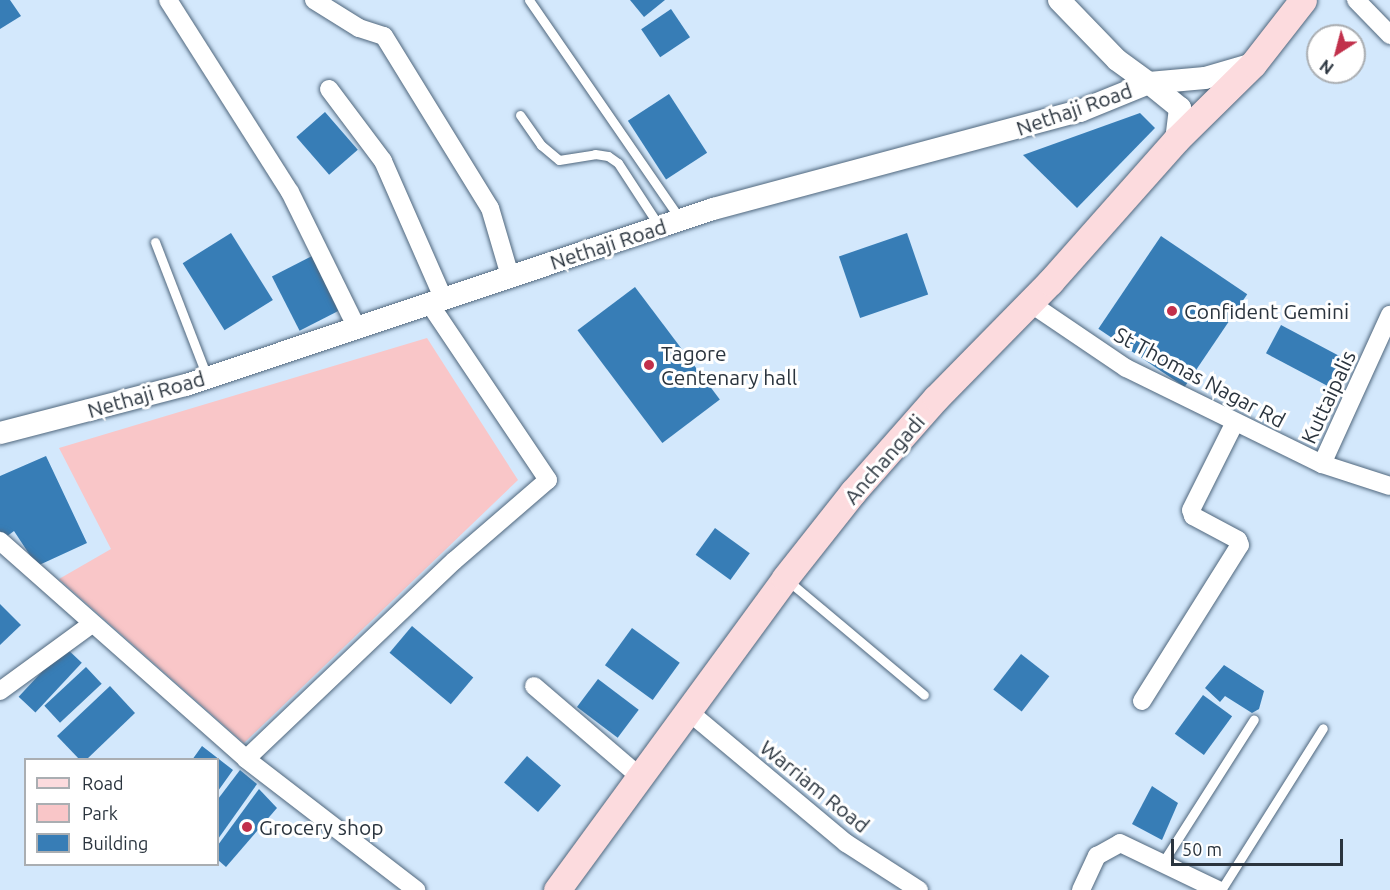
<!DOCTYPE html>
<style>
body{margin:0}
#map{position:relative;width:1390px;height:890px;overflow:hidden;background:#d3e8fc;font-family:Ubuntu,sans-serif}
div>[style]{position:absolute}
.green>*{inset:0;background:#f9c6c8}
.building>*{inset:0;background:#377db6;transform-origin:0 0}
.roads{filter:drop-shadow(0 0 2px #50677d) drop-shadow(0 0 2px #50677d)}
.service>*{height:9px;margin:-4.5px;padding:0 4.5px;transform-origin:4.5px;border-radius:4.5px;background:#fff}
.minor>*{height:18px;margin:-9px;padding:0 9px;transform-origin:9px;border-radius:9px;background:#fff}
.tertiary>*{height:22px;margin:-11px;padding:0 11px;transform-origin:11px;border-radius:11px;background:#fff}
.secondary>*{height:27px;margin:-13.5px;padding:0 13.5px;transform-origin:13.5px;border-radius:13.5px;background:#fcdbde}
.dots>*{width:16px;height:16px;translate:-50% -50%;box-sizing:border-box;border:3px solid #fff;border-radius:50%}
span{translate:-50% -50%;white-space:nowrap;text-align:center;line-height:1.15;-webkit-text-stroke:6px #fff;paint-order:stroke}
.street-label{font-size:21px;color:#2a343e}
.poi-label{font-size:21px;color:#2a343e}
.left{translate:0 -50%;text-align:left}
.legend{position:absolute;left:24px;top:758px;width:195px;height:108px;box-sizing:border-box;background:#fff;border:2px solid #aaaeb2;margin:0;padding:8px 10px;list-style:none;font-size:18px;color:#2a343e}
.legend li{display:flex;align-items:center;gap:12px;height:30px}
.legend b{width:30px;border:2px solid #aaaeb2}
.north{position:absolute;left:1306px;top:24px;width:60px;height:60px;box-sizing:border-box;background:#fff;border:2px solid #aaaeb2;border-radius:50%;rotate:216deg;font-size:16px;font-weight:700;line-height:24px;text-align:center;color:#2a343e}
.north::after{content:'';display:block;margin:auto;width:21px;height:27px;background:#c1304b;clip-path:polygon(50% 0,100% 100%,50% 72%,0 100%)}
.scale{position:absolute;left:1171px;top:839px;width:172px;height:27px;box-sizing:border-box;border:3px solid #2a343e;border-top:0;padding-left:8px;font-size:18px;line-height:21px;white-space:nowrap;color:#2a343e;-webkit-text-stroke:4px #fff;paint-order:stroke}
</style>
<div id="map">
<div class="green">
<div style="clip-path:polygon(427px 338px,518px 480px,244px 743px,59px 579px,111px 549px,59px 448px)"></div>
</div>
<div class="building">
<div style="clip-path:polygon(0 0,10px 0,21px 16px,0 29px)"></div>
<div style="clip-path:polygon(630px 0,665px 0,644px 17px)"></div>
<div style="left:671px;top:9px;width:34px;height:36px;rotate:56deg"></div>
<div style="left:669px;top:94px;width:70px;height:49px;rotate:57deg"></div>
<div style="left:325px;top:112px;width:50px;height:38px;rotate:49deg"></div>
<div style="clip-path:polygon(1140px 113px,1155px 128px,1077px 208px,1023px 155px)"></div>
<div style="left:231px;top:233px;width:79px;height:57px;rotate:58deg"></div>
<div style="left:907px;top:233px;width:65px;height:72px;rotate:71deg"></div>
<div style="left:1161px;top:236px;width:104px;height:112px;rotate:34deg"></div>
<div style="left:312px;top:256px;width:61px;height:45px;rotate:63deg"></div>
<div style="left:635px;top:287px;width:141px;height:72px;rotate:53deg"></div>
<div style="left:1281px;top:325px;width:72px;height:32px;rotate:28deg"></div>
<div style="clip-path:polygon(46px 456px,87px 543px,37px 566px,14px 531px,6px 537px,0 531px,0 476px)"></div>
<div style="left:715px;top:528px;width:43px;height:33px;rotate:36deg"></div>
<div style="clip-path:polygon(0 604px,21px 625px,0 645px)"></div>
<div style="left:412px;top:626px;width:80px;height:35px;rotate:40deg"></div>
<div style="left:632px;top:628px;width:59px;height:46px;rotate:36deg"></div>
<div style="left:65px;top:647px;width:23px;height:68px;rotate:43deg"></div>
<div style="left:1021px;top:654px;width:36px;height:45px;rotate:38deg"></div>
<div style="clip-path:polygon(1224px 665px,1264px 691px,1259px 709px,1252px 713px,1225px 696px,1220px 702px,1205px 688px)"></div>
<div style="left:86px;top:667px;width:23px;height:57px;rotate:47deg"></div>
<div style="left:598px;top:679px;width:51px;height:35px;rotate:37deg"></div>
<div style="clip-path:polygon(110px 686px,135px 713px,86px 760px,80px 760px,57px 736px)"></div>
<div style="left:1203px;top:695px;width:36px;height:48px;rotate:36deg"></div>
<div style="clip-path:polygon(202px 746px,233px 770px,218px 791px,218px 760px,192px 760px)"></div>
<div style="left:527px;top:756px;width:45px;height:35px;rotate:41deg"></div>
<div style="clip-path:polygon(240px 770px,257px 784px,218px 839px,218px 799px)"></div>
<div style="clip-path:polygon(1152px 786px,1178px 803px,1162px 840px,1132px 824px)"></div>
<div style="clip-path:polygon(259px 789px,277px 808px,226px 867px,218px 860px,218px 845px)"></div>
</div>
<div class="roads">
<div class="service">
<div style="left:529px;top:0;width:267px;rotate:55.4deg"></div>
<div style="left:520px;top:115px;width:37px;rotate:55deg"></div>
<div style="left:541px;top:145px;width:23px;rotate:40deg"></div>
<div style="left:559px;top:160px;width:36px;rotate:-9deg"></div>
<div style="left:595px;top:154px;width:13px;rotate:9deg"></div>
<div style="left:608px;top:156px;width:12px;rotate:35deg"></div>
<div style="left:618px;top:163px;width:75px;rotate:56.9deg"></div>
<div style="left:155px;top:242px;width:145px;rotate:68.9deg"></div>
<div style="left:786px;top:579px;width:180px;rotate:40deg"></div>
<div style="left:1163px;top:862px;width:169px;rotate:-57.5deg"></div>
<div style="left:1221px;top:890px;width:191px;rotate:-57.8deg"></div>
</div>
<div class="minor">
<div style="left:168px;top:0;width:227px;rotate:57.6deg"></div>
<div style="left:290px;top:192px;width:149px;rotate:63.8deg"></div>
<div style="left:314px;top:0;width:53px;rotate:31.9deg"></div>
<div style="left:359px;top:28px;width:26px;rotate:18deg"></div>
<div style="left:384px;top:36px;width:202px;rotate:58.4deg"></div>
<div style="left:490px;top:208px;width:71px;rotate:73.6deg"></div>
<div style="left:1356px;top:0;width:49px;rotate:45.8deg"></div>
<div style="left:329px;top:89px;width:90px;rotate:53.1deg"></div>
<div style="left:383px;top:161px;width:150px;rotate:66.3deg"></div>
<div style="left:1030px;top:303px;width:116px;rotate:34.1deg"></div>
<div style="left:1126px;top:368px;width:218px;rotate:26.1deg"></div>
<div style="left:1322px;top:464px;width:71px;rotate:17.9deg"></div>
<div style="left:1322px;top:464px;width:164px;rotate:-65.5deg"></div>
<div style="left:0;top:541px;width:329px;rotate:41.5deg"></div>
<div style="left:246px;top:759px;width:215px;rotate:37.6deg"></div>
<div style="left:534px;top:686px;width:138px;rotate:40.6deg"></div>
<div style="left:0;top:691px;width:114px;rotate:-36.1deg"></div>
<div style="left:1142px;top:701px;width:184px;rotate:-57.9deg"></div>
<div style="left:1240px;top:545px;width:5px;rotate:-112deg"></div>
<div style="left:1238px;top:540px;width:51px;rotate:-151.9deg"></div>
<div style="left:1193px;top:516px;width:6px;rotate:-108deg"></div>
<div style="left:1191px;top:510px;width:98px;rotate:-63.4deg"></div>
<div style="left:688px;top:711px;width:206px;rotate:39.9deg"></div>
<div style="left:846px;top:843px;width:87px;rotate:32.8deg"></div>
<div style="left:246px;top:759px;width:287px;rotate:-43.6deg"></div>
<div style="left:454px;top:561px;width:124px;rotate:-40.8deg"></div>
<div style="left:548px;top:480px;width:213px;rotate:-123.9deg"></div>
<div style="left:1081px;top:890px;width:38px;rotate:-65deg"></div>
<div style="left:1097px;top:856px;width:26px;rotate:-29deg"></div>
<div style="left:1120px;top:843px;width:109px;rotate:25.6deg"></div>
</div>
<div class="tertiary">
<div style="left:1059px;top:0;width:83px;rotate:46deg"></div>
<div style="left:1117px;top:60px;width:39px;rotate:36deg"></div>
<div style="left:1149px;top:83px;width:56px;rotate:-5.1deg"></div>
<div style="left:1205px;top:78px;width:50px;rotate:-16.3deg"></div>
<div style="left:0;top:433px;width:192px;rotate:-14.5deg"></div>
<div style="left:186px;top:385px;width:556px;rotate:-18.47deg"></div>
<div style="left:713px;top:209px;width:380px;rotate:-15deg"></div>
<div style="left:1080px;top:111px;width:74px;rotate:-22.1deg"></div>
<div style="left:1149px;top:83px;width:40px;rotate:39deg"></div>
<div style="left:1180px;top:108px;width:32px;rotate:97deg"></div>
</div>
<div class="secondary">
<div style="left:557px;top:890px;width:386px;rotate:-53.8deg"></div>
<div style="left:785px;top:578px;width:110px;rotate:-51.7deg"></div>
<div style="left:853px;top:492px;width:125px;rotate:-48.6deg"></div>
<div style="left:936px;top:398px;width:163px;rotate:-45.5deg"></div>
<div style="left:1050px;top:282px;width:190px;rotate:-48.4deg"></div>
<div style="left:1176px;top:140px;width:108px;rotate:-44.6deg"></div>
<div style="left:1253px;top:64px;width:81px;rotate:-52deg"></div>
</div>
</div>
<div class="dots">
<div style="left:1172px;top:311px;background:#c1304b"></div>
<div style="left:649px;top:365px;background:#c1304b"></div>
<div style="left:247px;top:827px;background:#c1304b"></div>
</div>
<div class="street-label">
<span style="left:1074px;top:109px;rotate:-19deg">Nethaji Road</span>
<span style="left:608px;top:244px;rotate:-18deg">Nethaji Road</span>
<span style="left:1200px;top:377px;rotate:28deg">St Thomas Nagar Rd</span>
<span style="left:146px;top:394px;rotate:-16deg">Nethaji Road</span>
<span style="left:1328px;top:397px;rotate:-65deg">Kuttaipalis</span>
<span style="left:884px;top:459px;rotate:-49deg">Anchangadi</span>
<span style="left:815px;top:786px;rotate:39deg">Warriam Road</span>
</div>
<div class="poi-label">
<span class="left" style="left:1184px;top:311px">Confident Gemini</span>
<span class="left" style="left:661px;top:365px">Tagore<br>Centenary hall</span>
<span class="left" style="left:259px;top:827px">Grocery shop</span>
</div>
<ul class="legend">
<li><b style="height:8px;background:#fcdbde"></b>Road</li>
<li><b style="height:16px;background:#f9c6c8"></b>Park</li>
<li><b style="height:16px;background:#377db6"></b>Building</li>
</ul>
<div class="north">N</div>
<div class="scale">50 m</div>
</div>
